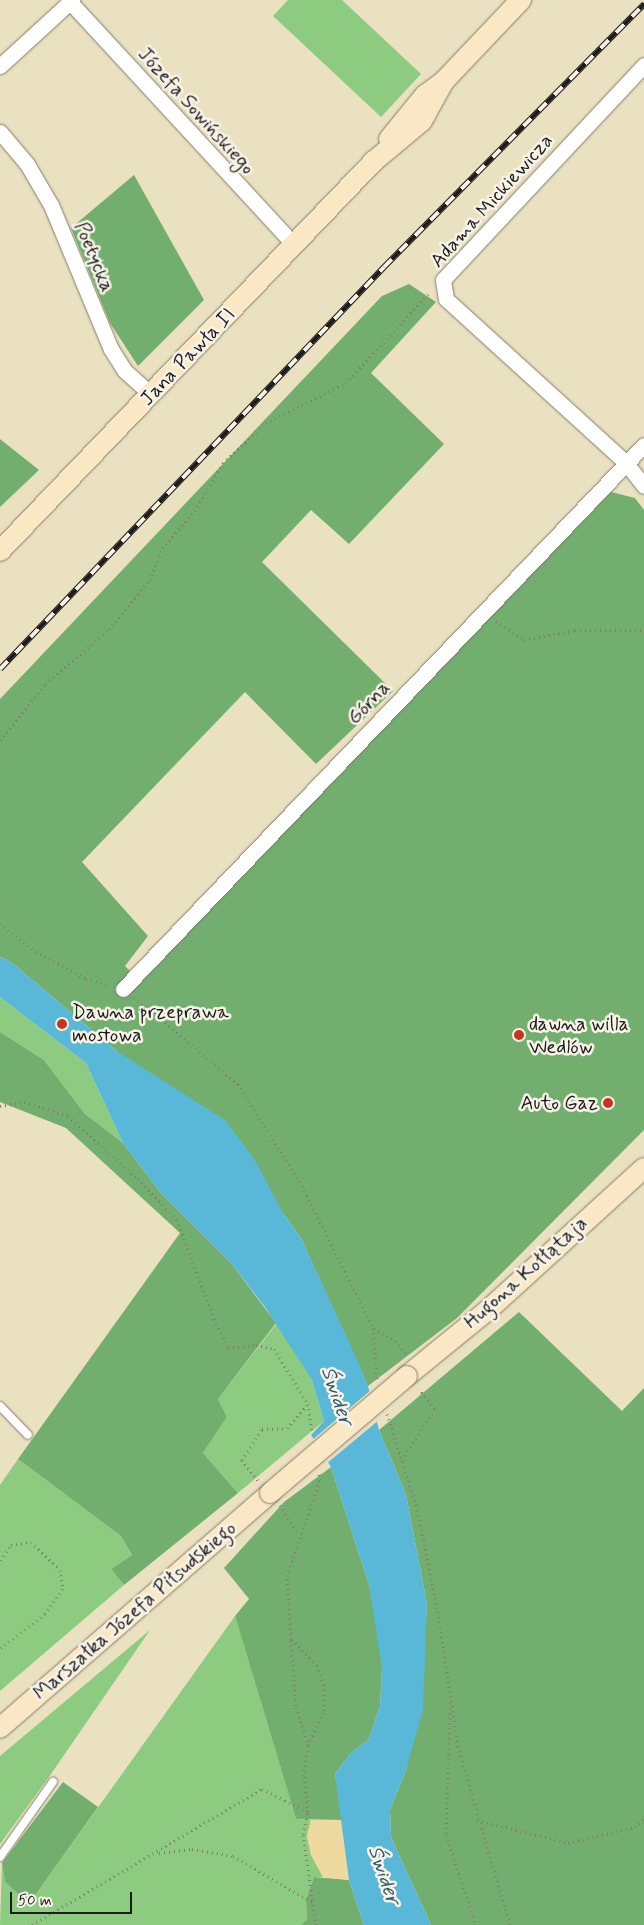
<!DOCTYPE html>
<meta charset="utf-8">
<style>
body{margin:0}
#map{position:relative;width:644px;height:1925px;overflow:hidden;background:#eae1c0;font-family:Mynerve,sans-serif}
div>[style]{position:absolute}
.green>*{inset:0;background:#8dcb81}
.forest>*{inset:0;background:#72af6f}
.sand>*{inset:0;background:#eeda9e}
.water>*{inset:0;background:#59b7d7}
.pier>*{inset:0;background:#eae1c0}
.path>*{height:3px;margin-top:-1.5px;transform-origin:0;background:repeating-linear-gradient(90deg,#837e6e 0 1px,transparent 0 5px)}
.roads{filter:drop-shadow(0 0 1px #837e6e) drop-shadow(0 0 1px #837e6e)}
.service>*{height:8px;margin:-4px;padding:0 4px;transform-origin:4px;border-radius:4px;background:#fff}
.minor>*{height:15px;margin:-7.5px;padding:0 7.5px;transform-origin:7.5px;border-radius:7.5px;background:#fff}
.secondary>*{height:20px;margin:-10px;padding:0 10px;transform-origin:10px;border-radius:10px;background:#fae7c3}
.rail>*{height:5.5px;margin-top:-2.75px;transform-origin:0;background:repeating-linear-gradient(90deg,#f7f3e8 0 11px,#1c1c1c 0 22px);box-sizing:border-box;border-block:1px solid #1c1c1c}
.bridges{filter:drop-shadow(0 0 1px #837e6e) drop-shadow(0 0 1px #837e6e)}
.secondary-bridge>*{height:20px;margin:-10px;padding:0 10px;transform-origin:10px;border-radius:10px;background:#fae7c3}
.dots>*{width:14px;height:14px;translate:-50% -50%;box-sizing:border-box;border:2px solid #f7f3e8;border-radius:50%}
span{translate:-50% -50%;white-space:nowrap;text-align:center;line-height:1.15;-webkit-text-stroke:5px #f7f3e8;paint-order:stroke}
.street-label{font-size:20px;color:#1c1c1c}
.poi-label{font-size:20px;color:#1c1c1c}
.left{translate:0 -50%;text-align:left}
.right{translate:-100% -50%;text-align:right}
.water-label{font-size:21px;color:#345a67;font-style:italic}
.scale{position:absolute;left:10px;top:1892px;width:122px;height:22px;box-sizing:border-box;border:2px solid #1c1c1c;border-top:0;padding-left:6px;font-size:15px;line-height:18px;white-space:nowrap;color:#1c1c1c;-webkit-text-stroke:4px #f7f3e8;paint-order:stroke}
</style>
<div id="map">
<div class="green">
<div style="clip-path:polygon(288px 0,342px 0,421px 74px,381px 117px,273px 16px)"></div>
<div style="clip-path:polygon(0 997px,86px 1063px,123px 1143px,85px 1114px,44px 1060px,0 1032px)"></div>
<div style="clip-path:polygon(277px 1323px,312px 1380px,324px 1421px,238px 1493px,203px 1453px,227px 1417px,218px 1399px)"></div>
<div style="clip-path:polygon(18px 1459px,121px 1536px,132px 1555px,111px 1569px,124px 1585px,0 1691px,0 1485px)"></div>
<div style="clip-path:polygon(235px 1616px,296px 1819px,311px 1820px,307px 1836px,311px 1855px,323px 1877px,314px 1877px,306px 1899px,307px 1921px,301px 1925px,0 1925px,2px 1863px,5px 1882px,29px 1904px)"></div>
<div style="clip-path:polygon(150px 1630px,51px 1774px,0 1844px,0 1756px)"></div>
</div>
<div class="forest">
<div style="clip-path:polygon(134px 175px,204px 300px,138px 366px,110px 323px,71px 228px)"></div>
<div style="clip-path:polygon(409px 284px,436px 302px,371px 373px,444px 444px,349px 544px,311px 510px,262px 562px,393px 691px,316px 764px,245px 692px,82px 862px,148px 936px,125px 966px,139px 980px,611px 492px,635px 498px,644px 510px,644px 1130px,457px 1318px,368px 1386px,301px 1238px,283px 1213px,118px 1052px,11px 962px,0 957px,0 699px,382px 296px)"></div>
<div style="clip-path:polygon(0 439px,39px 470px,0 507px)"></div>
<div style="clip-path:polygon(0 1032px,44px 1060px,85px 1114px,123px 1143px,160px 1192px,232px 1264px,276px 1323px,218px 1399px,227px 1417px,203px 1453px,238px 1493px,124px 1585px,111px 1569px,132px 1555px,121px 1536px,18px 1459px,180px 1233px,66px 1128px,0 1102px)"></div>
<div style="clip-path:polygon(519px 1312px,622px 1411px,644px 1388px,644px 1925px,431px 1925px,391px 1837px,390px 1810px,406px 1770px,424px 1655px,427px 1604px,406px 1495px,379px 1430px)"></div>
<div style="clip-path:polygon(331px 1467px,369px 1585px,378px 1628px,382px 1667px,380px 1706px,369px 1739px,350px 1754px,335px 1774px,343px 1820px,296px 1819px,235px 1616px,249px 1599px,224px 1568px,284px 1502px)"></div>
<div style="clip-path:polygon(63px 1782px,98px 1807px,29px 1904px,5px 1882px,2px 1863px)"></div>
<div style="clip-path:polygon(314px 1877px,349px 1880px,364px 1925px,301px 1925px,307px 1920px,306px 1899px)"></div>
</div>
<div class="sand">
<div style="clip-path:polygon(311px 1820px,343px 1820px,349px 1880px,323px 1877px,311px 1854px,307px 1836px)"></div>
</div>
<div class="water">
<div style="clip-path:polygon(0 957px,11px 962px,118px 1052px,225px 1120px,256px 1162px,283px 1213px,301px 1238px,356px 1357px,368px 1386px,379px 1430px,406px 1495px,427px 1604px,423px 1710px,406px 1770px,390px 1810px,391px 1837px,431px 1925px,364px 1925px,349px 1880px,335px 1774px,350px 1754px,369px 1739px,380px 1706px,382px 1667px,369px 1585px,331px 1467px,311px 1435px,324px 1421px,312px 1380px,265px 1307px,232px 1264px,160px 1192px,123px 1143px,86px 1063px,0 997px)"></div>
</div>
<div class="pier">
<div style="clip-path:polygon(372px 1389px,379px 1420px,326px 1464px,311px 1441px)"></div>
</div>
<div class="path">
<div style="left:496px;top:621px;width:34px;rotate:34deg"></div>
<div style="left:524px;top:640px;width:52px;rotate:-11.1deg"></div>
<div style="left:575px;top:630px;width:69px"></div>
<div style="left:0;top:740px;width:72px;rotate:-50.6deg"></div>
<div style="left:46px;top:684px;width:84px;rotate:-41.1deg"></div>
<div style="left:109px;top:629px;width:64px;rotate:-50.1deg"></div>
<div style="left:150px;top:580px;width:34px;rotate:-69deg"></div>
<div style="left:162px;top:548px;width:50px;rotate:-48.3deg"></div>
<div style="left:195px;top:511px;width:56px;rotate:-59.7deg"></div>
<div style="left:223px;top:463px;width:59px;rotate:-42.9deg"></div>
<div style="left:266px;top:423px;width:89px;rotate:-26.6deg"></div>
<div style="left:346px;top:383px;width:124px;rotate:-47.3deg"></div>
<div style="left:0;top:924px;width:45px;rotate:36.9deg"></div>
<div style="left:36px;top:951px;width:57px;rotate:29.2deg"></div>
<div style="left:86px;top:979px;width:24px;rotate:15deg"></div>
<div style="left:134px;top:997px;width:136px;rotate:39.9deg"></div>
<div style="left:238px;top:1084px;width:120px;rotate:57.9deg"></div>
<div style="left:302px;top:1186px;width:159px;rotate:63.4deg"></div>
<div style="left:373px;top:1328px;width:51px;rotate:85.5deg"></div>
<div style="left:0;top:1106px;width:24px;rotate:-9deg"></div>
<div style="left:24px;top:1102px;width:46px;rotate:17.7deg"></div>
<div style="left:68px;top:1116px;width:94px;rotate:42deg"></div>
<div style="left:138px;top:1179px;width:57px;rotate:46.4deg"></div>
<div style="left:177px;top:1220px;width:106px;rotate:69.5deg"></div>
<div style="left:214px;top:1319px;width:32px;rotate:64deg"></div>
<div style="left:228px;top:1348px;width:28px;rotate:-6deg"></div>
<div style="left:256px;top:1345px;width:18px;rotate:13deg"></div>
<div style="left:274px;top:1349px;width:65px;rotate:58.3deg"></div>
<div style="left:308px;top:1404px;width:29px;rotate:82deg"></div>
<div style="left:374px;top:1328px;width:25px;rotate:32deg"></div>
<div style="left:395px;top:1341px;width:16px;rotate:50deg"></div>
<div style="left:387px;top:1414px;width:96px;rotate:72.3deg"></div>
<div style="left:416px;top:1505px;width:104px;rotate:78.4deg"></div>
<div style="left:437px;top:1607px;width:141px;rotate:81.4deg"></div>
<div style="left:458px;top:1746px;width:186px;rotate:73.8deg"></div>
<div style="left:402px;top:1460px;width:62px;rotate:-57.6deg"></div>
<div style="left:435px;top:1408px;width:25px;rotate:-130deg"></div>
<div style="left:258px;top:1480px;width:26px;rotate:-129deg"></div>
<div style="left:242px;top:1460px;width:37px;rotate:-57deg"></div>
<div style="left:262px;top:1429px;width:25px;rotate:-2deg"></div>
<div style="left:287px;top:1428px;width:30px;rotate:-49deg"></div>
<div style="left:280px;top:1505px;width:34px;rotate:58deg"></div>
<div style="left:0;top:1560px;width:19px;rotate:-54deg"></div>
<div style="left:11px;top:1545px;width:20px;rotate:-9deg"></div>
<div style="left:31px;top:1542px;width:40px;rotate:44deg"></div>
<div style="left:60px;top:1570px;width:19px;rotate:81deg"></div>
<div style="left:63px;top:1589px;width:31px;rotate:126deg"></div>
<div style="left:45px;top:1614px;width:56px;rotate:142.9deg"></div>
<div style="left:291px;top:1640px;width:67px;rotate:85.7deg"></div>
<div style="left:296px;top:1707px;width:39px;rotate:72deg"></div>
<div style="left:450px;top:1708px;width:127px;rotate:91.8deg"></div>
<div style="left:446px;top:1835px;width:95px;rotate:71.6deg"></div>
<div style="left:477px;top:1820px;width:94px;rotate:14.2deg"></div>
<div style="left:568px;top:1843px;width:69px;rotate:-13.4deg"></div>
<div style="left:635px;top:1827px;width:12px;rotate:-42deg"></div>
<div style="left:159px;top:1853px;width:33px;rotate:-7deg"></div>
<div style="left:192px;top:1849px;width:42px;rotate:9.7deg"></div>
<div style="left:233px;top:1856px;width:91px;rotate:30.2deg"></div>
<div style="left:32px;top:1925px;width:267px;rotate:-30.6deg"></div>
<div style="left:262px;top:1789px;width:51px;rotate:26.6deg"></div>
<div style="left:316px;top:1925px;width:92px;rotate:-98.1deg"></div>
<div style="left:303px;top:1834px;width:23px;rotate:-77deg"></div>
<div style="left:308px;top:1812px;width:36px;rotate:-96deg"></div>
<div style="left:304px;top:1776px;width:31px;rotate:-83deg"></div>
<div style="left:308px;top:1745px;width:38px;rotate:-65deg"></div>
<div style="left:324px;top:1711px;width:26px;rotate:-90deg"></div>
<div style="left:324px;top:1685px;width:21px;rotate:-109deg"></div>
<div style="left:317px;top:1665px;width:37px;rotate:-135deg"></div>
<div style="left:291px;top:1639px;width:63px;rotate:-93.6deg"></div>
<div style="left:287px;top:1576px;width:102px;rotate:-71deg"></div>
<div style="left:320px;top:1480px;width:6px;rotate:-99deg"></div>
</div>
<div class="roads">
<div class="service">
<div style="left:0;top:1406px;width:40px;rotate:46deg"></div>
<div style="left:0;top:1857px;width:92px;rotate:-54.8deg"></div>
</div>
<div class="minor">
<div style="left:70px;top:2px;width:330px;rotate:47.3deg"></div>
<div style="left:644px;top:65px;width:294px;rotate:133.1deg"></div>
<div style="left:443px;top:280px;width:19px;rotate:81deg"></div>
<div style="left:446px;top:299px;width:244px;rotate:42.3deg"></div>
<div style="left:626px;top:463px;width:29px;rotate:52deg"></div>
<div style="left:0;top:66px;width:98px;rotate:-42.5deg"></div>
<div style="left:0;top:132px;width:42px;rotate:49.8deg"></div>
<div style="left:27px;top:164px;width:48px;rotate:59.7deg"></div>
<div style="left:51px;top:205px;width:156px;rotate:67.4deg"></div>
<div style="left:111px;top:349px;width:26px;rotate:58deg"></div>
<div style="left:125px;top:371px;width:36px;rotate:42deg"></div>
<div style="left:123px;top:989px;width:753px;rotate:-46.24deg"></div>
</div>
<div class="secondary">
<div style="left:389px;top:139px;width:57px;rotate:-50.7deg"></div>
<div style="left:425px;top:95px;width:24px;rotate:-36deg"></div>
<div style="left:444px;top:81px;width:112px;rotate:-46.5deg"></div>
<div style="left:0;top:551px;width:540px;rotate:-46.2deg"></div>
<div style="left:374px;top:161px;width:62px;rotate:-39.8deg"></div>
<div style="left:422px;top:121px;width:46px;rotate:-61.2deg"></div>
<div style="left:407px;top:1376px;width:104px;rotate:-39.2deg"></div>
<div style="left:488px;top:1310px;width:211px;rotate:-42.3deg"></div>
<div style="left:0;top:1728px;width:358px;rotate:-41deg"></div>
</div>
</div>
<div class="rail">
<div style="left:0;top:669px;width:556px;rotate:-46.31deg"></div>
<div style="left:384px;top:267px;width:370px;rotate:-45.3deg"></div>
</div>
<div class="bridges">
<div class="secondary-bridge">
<div style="left:270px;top:1493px;width:180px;rotate:-40.5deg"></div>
</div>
</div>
<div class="dots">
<div style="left:62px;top:1024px;background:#c8321e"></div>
<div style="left:519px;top:1035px;background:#c8321e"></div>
<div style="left:608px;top:1103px;background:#c8321e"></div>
</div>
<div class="street-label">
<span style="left:196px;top:111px;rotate:48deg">Józefa Sowińskiego</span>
<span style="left:492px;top:201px;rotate:-48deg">Adama Mickiewicza</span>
<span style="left:94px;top:257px;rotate:68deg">Poetycka</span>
<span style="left:188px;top:357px;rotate:-46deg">Jana Pawła II</span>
<span style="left:369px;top:703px;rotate:-46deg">Górna</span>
<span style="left:526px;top:1273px;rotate:-42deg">Hugona Kołłątaja</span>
<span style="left:135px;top:1611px;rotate:-41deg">Marszałka Józefa Piłsudskiego</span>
</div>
<div class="poi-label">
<span class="left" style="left:72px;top:1024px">Dawna przeprawa<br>mostowa</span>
<span class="left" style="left:529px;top:1036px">dawna willa<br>Wedlów</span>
<span class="right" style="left:598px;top:1103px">Auto Gaz</span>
</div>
<div class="water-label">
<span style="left:337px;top:1396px;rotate:71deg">Świder</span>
<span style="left:384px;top:1875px;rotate:71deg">Świder</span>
</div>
<div class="scale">50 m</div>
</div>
